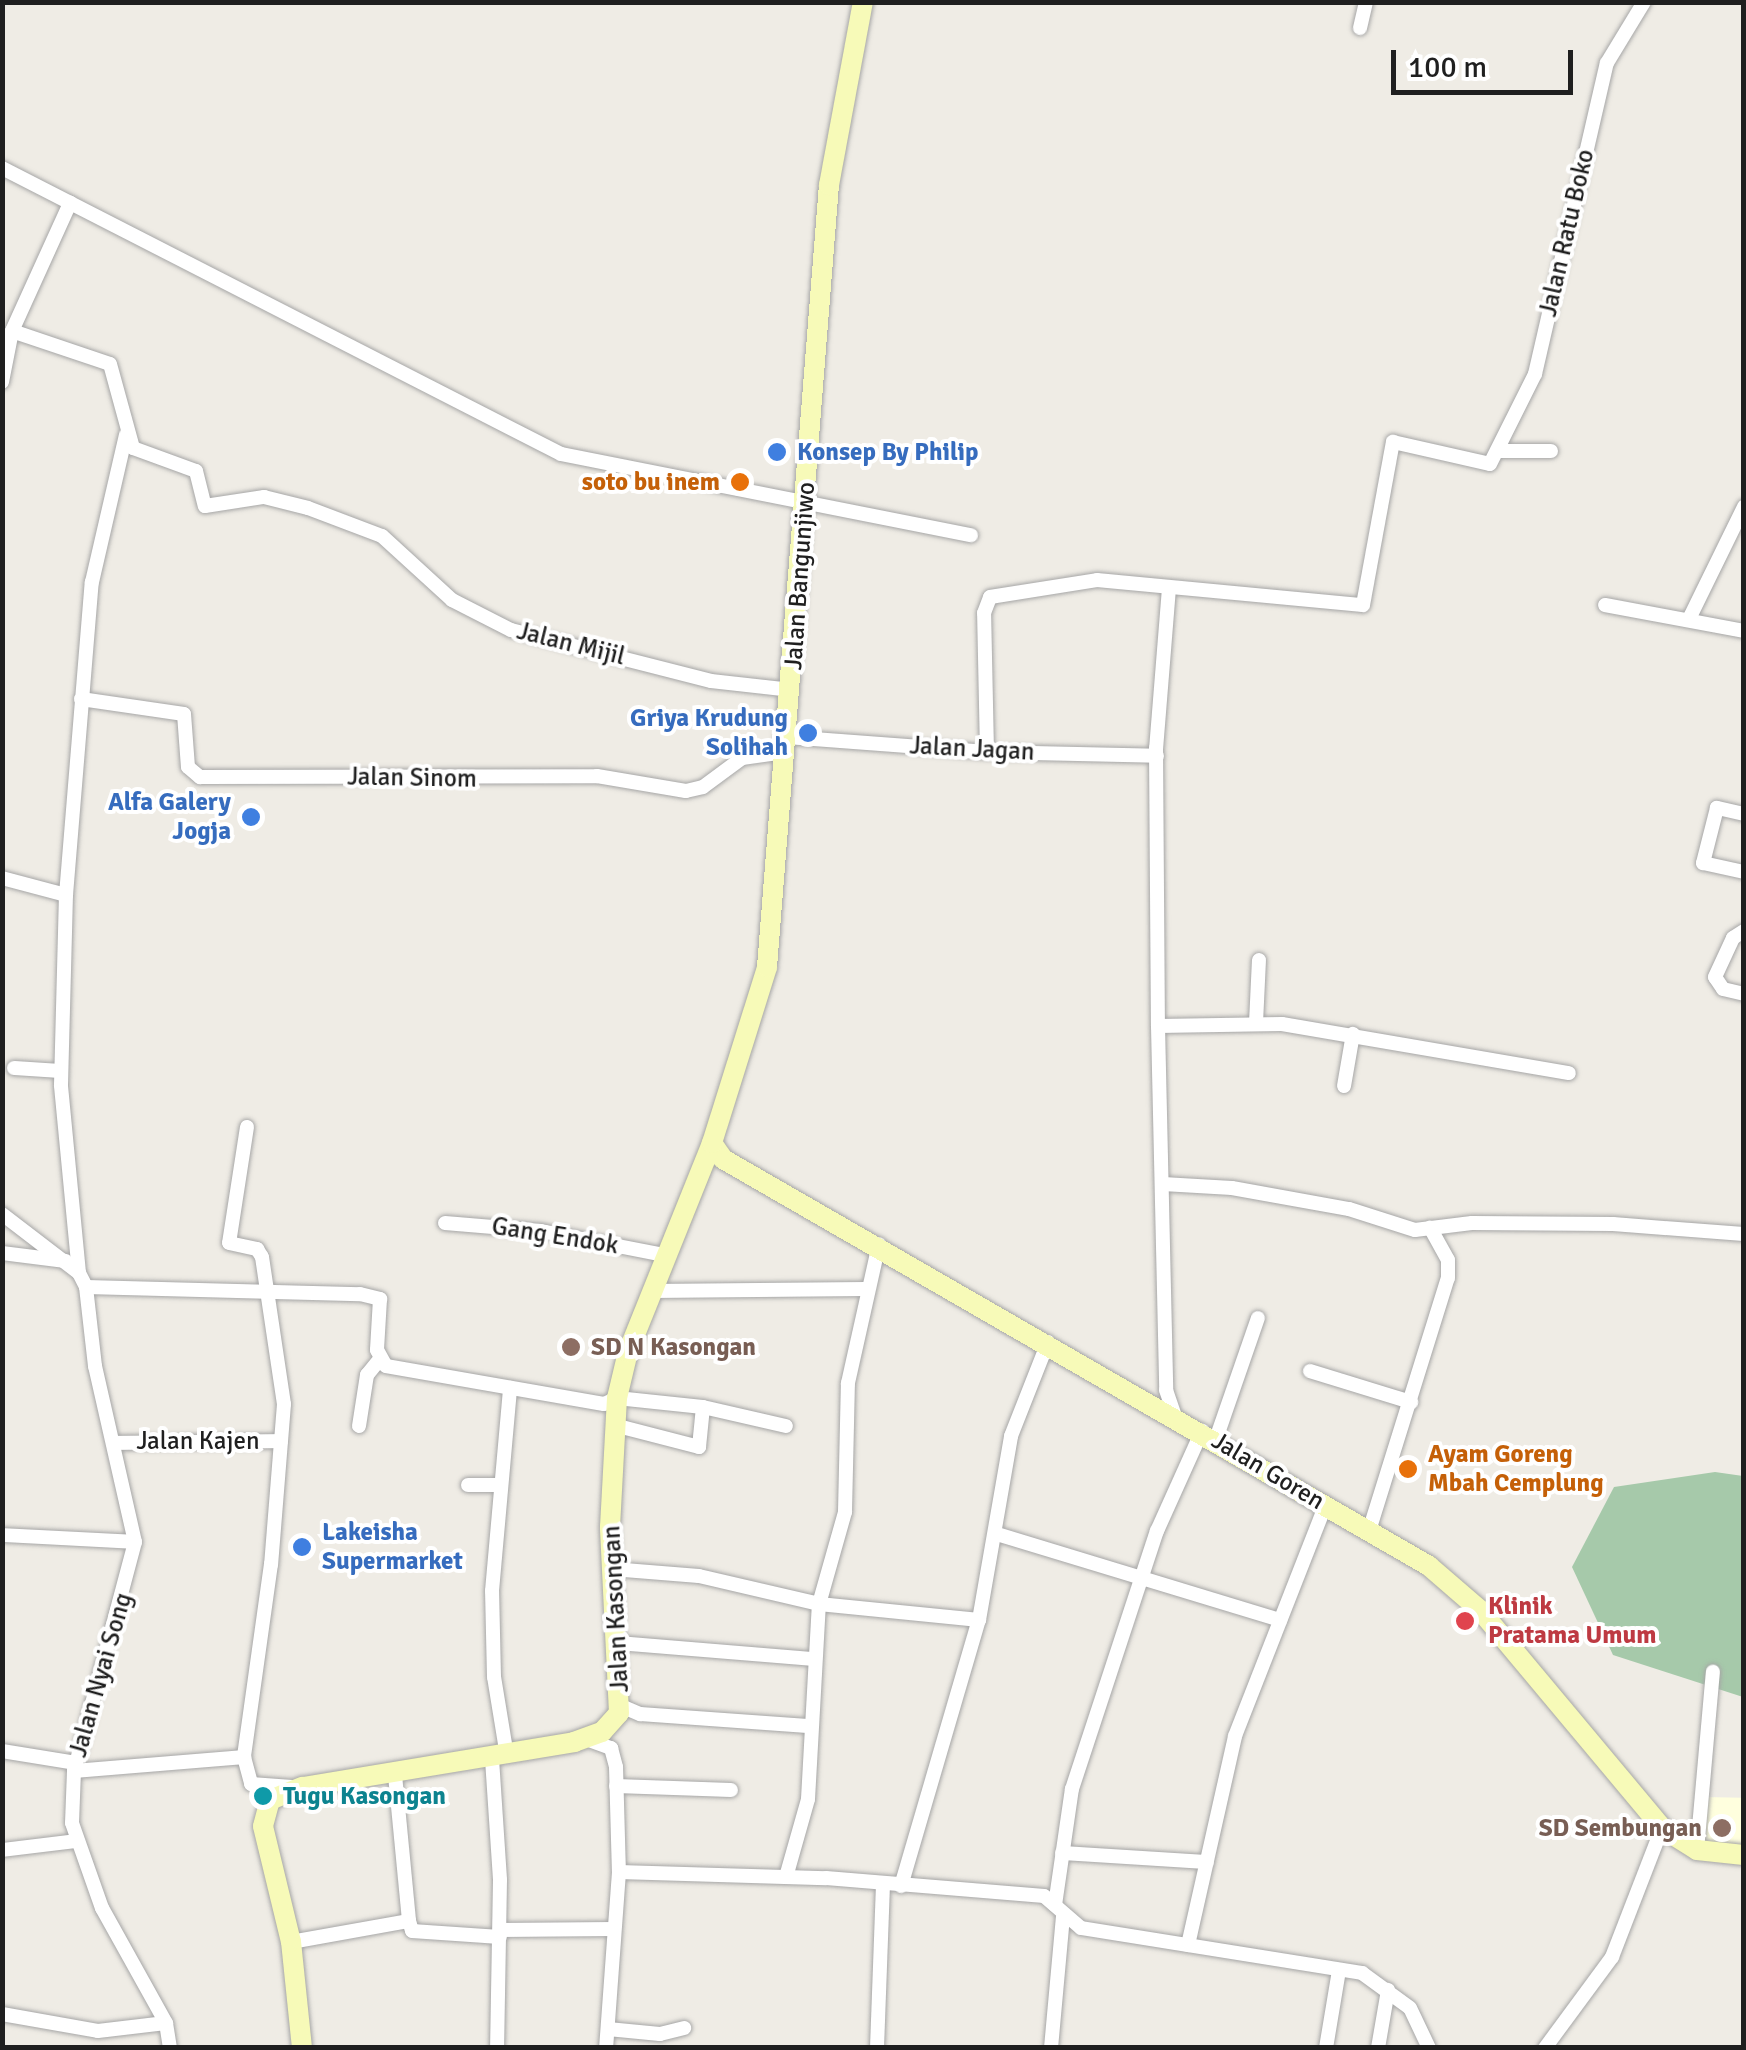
<!DOCTYPE html>
<style>
body{margin:0}
#map{position:relative;width:1746px;height:2050px;overflow:hidden;background:#efece5;font-family:Signika,sans-serif}
div>[style]{position:absolute}
.education>*{inset:0;background:#ffffde;transform-origin:0 0}
.cemetery>*{inset:0;background:#a6c9aa}
.roads{filter:drop-shadow(0 0 2px #a6a6a6) drop-shadow(0 0 2px #a6a6a6)}
.street>*{height:14px;margin:-7px;padding:0 7px;transform-origin:7px;border-radius:7px;background:#fff}
.secondary>*{height:20px;margin:-10px;padding:0 10px;transform-origin:10px;border-radius:10px;background:#f7fab8}
.dots>*{width:28px;height:28px;translate:-50% -50%;box-sizing:border-box;border:5px solid #fff;border-radius:50%}
span{translate:-50% -50%;white-space:nowrap;text-align:center;line-height:1.15;-webkit-text-stroke:8px #fff;paint-order:stroke}
.street-label{font-size:25px;color:#1f1f1f}
.shop-label{font-size:25px;color:#366cbe;font-weight:700}
.left{translate:0 -50%;text-align:left}
.right{translate:-100% -50%;text-align:right}
.food-label{font-size:25px;color:#c56008;font-weight:700}
.education-label{font-size:25px;color:#785e54;font-weight:700}
.health-label{font-size:25px;color:#be3a42;font-weight:700}
.culture-label{font-size:25px;color:#0d838f;font-weight:700}
.frame{position:absolute;inset:0;border:5px solid #1f1f1f;pointer-events:none}
.scale{position:absolute;left:1391px;top:50px;width:182px;height:45px;box-sizing:border-box;border:5px solid #1f1f1f;border-top:0;padding-left:12px;font-size:30px;line-height:35px;white-space:nowrap;color:#1f1f1f;-webkit-text-stroke:8px #fff;paint-order:stroke}
</style>
<div id="map">
<div class="education">
<div style="left:1701px;top:1797px;width:42px;height:61px;rotate:1deg"></div>
</div>
<div class="cemetery">
<div style="clip-path:polygon(1715px 1472px,1743px 1476px,1743px 1697px,1613px 1655px,1572px 1567px,1614px 1487px)"></div>
</div>
<div class="roads">
<div class="street">
<div style="left:1360px;top:28px;width:27px;rotate:-77deg"></div>
<div style="left:2px;top:168px;width:628px;rotate:27.1deg"></div>
<div style="left:561px;top:454px;width:418px;rotate:11.2deg"></div>
<div style="left:12px;top:331px;width:103px;rotate:18.6deg"></div>
<div style="left:110px;top:364px;width:87px;rotate:74.7deg"></div>
<div style="left:133px;top:448px;width:67px;rotate:20.1deg"></div>
<div style="left:196px;top:471px;width:36px;rotate:76deg"></div>
<div style="left:205px;top:506px;width:60px;rotate:-8.7deg"></div>
<div style="left:264px;top:497px;width:45px;rotate:14deg"></div>
<div style="left:308px;top:508px;width:79px;rotate:20.7deg"></div>
<div style="left:382px;top:536px;width:95px;rotate:42.4deg"></div>
<div style="left:452px;top:600px;width:66px;rotate:27deg"></div>
<div style="left:511px;top:630px;width:206px;rotate:14.3deg"></div>
<div style="left:711px;top:681px;width:81px;rotate:6.4deg"></div>
<div style="left:2px;top:382px;width:52px;rotate:-78.9deg"></div>
<div style="left:12px;top:331px;width:141px;rotate:-65.6deg"></div>
<div style="left:1497px;top:451px;width:54px"></div>
<div style="left:1169px;top:588px;width:161px;rotate:94.6deg"></div>
<div style="left:1156px;top:748px;width:278px;rotate:89.6deg"></div>
<div style="left:1158px;top:1026px;width:364px;rotate:88.7deg"></div>
<div style="left:1166px;top:1390px;width:24px;rotate:71deg"></div>
<div style="left:1605px;top:605px;width:141px;rotate:10.6deg"></div>
<div style="left:1690px;top:617px;width:123px;rotate:-63.9deg"></div>
<div style="left:81px;top:699px;width:104px;rotate:8.3deg"></div>
<div style="left:184px;top:714px;width:53px;rotate:85.7deg"></div>
<div style="left:188px;top:767px;width:16px;rotate:40deg"></div>
<div style="left:200px;top:777px;width:397px;rotate:-0.1deg"></div>
<div style="left:597px;top:776px;width:90px;rotate:9.6deg"></div>
<div style="left:686px;top:791px;width:17px;rotate:-13deg"></div>
<div style="left:703px;top:787px;width:49px;rotate:-36.6deg"></div>
<div style="left:742px;top:758px;width:43px;rotate:-7.9deg"></div>
<div style="left:787px;top:737px;width:201px;rotate:4.3deg"></div>
<div style="left:987px;top:752px;width:170px;rotate:1.3deg"></div>
<div style="left:987px;top:752px;width:139px;rotate:-91.2deg"></div>
<div style="left:984px;top:613px;width:17px;rotate:-69deg"></div>
<div style="left:990px;top:597px;width:108px;rotate:-9deg"></div>
<div style="left:1097px;top:580px;width:267px;rotate:5.4deg"></div>
<div style="left:1363px;top:605px;width:166px;rotate:-79.6deg"></div>
<div style="left:1393px;top:442px;width:99px;rotate:12.8deg"></div>
<div style="left:1490px;top:464px;width:101px;rotate:-63.4deg"></div>
<div style="left:1535px;top:374px;width:319px;rotate:-77deg"></div>
<div style="left:1607px;top:63px;width:71px;rotate:-58.8deg"></div>
<div style="left:1744px;top:814px;width:28px;rotate:-167deg"></div>
<div style="left:1717px;top:808px;width:57px;rotate:104.3deg"></div>
<div style="left:1703px;top:863px;width:42px;rotate:12.4deg"></div>
<div style="left:2px;top:878px;width:66px;rotate:14.9deg"></div>
<div style="left:1744px;top:931px;width:13px;rotate:148deg"></div>
<div style="left:1733px;top:938px;width:43px;rotate:114.8deg"></div>
<div style="left:1715px;top:977px;width:14px;rotate:56deg"></div>
<div style="left:1723px;top:989px;width:22px;rotate:13deg"></div>
<div style="left:1256px;top:1023px;width:63px;rotate:-87.3deg"></div>
<div style="left:1158px;top:1026px;width:124px;rotate:-0.9deg"></div>
<div style="left:1282px;top:1024px;width:291px;rotate:9.7deg"></div>
<div style="left:14px;top:1068px;width:47px;rotate:3.7deg"></div>
<div style="left:1344px;top:1086px;width:53px;rotate:-80.2deg"></div>
<div style="left:247px;top:1127px;width:117px;rotate:98.8deg"></div>
<div style="left:229px;top:1243px;width:29px;rotate:12deg"></div>
<div style="left:257px;top:1249px;width:9px;rotate:58deg"></div>
<div style="left:262px;top:1257px;width:149px;rotate:81.5deg"></div>
<div style="left:284px;top:1404px;width:161px;rotate:94.6deg"></div>
<div style="left:271px;top:1564px;width:195px;rotate:98deg"></div>
<div style="left:244px;top:1757px;width:28px;rotate:75deg"></div>
<div style="left:251px;top:1784px;width:41px;rotate:4.2deg"></div>
<div style="left:1163px;top:1184px;width:69px;rotate:3.3deg"></div>
<div style="left:1232px;top:1188px;width:119px;rotate:10.2deg"></div>
<div style="left:1349px;top:1209px;width:69px;rotate:17.7deg"></div>
<div style="left:1415px;top:1230px;width:57px;rotate:-7deg"></div>
<div style="left:1472px;top:1223px;width:141px;rotate:0.4deg"></div>
<div style="left:1613px;top:1224px;width:131px;rotate:4.4deg"></div>
<div style="left:2px;top:1214px;width:97px;rotate:37.5deg"></div>
<div style="left:79px;top:1273px;width:16px;rotate:63deg"></div>
<div style="left:86px;top:1287px;width:80px;rotate:83.5deg"></div>
<div style="left:95px;top:1366px;width:180px;rotate:77.2deg"></div>
<div style="left:135px;top:1542px;width:237px;rotate:104.9deg"></div>
<div style="left:74px;top:1771px;width:52px;rotate:92.2deg"></div>
<div style="left:72px;top:1823px;width:90px;rotate:70.6deg"></div>
<div style="left:102px;top:1908px;width:132px;rotate:60.9deg"></div>
<div style="left:166px;top:2023px;width:25px;rotate:81deg"></div>
<div style="left:445px;top:1223px;width:96px;rotate:4.8deg"></div>
<div style="left:541px;top:1231px;width:126px;rotate:11deg"></div>
<div style="left:2px;top:1253px;width:64px;rotate:7.2deg"></div>
<div style="left:79px;top:1273px;width:189px;rotate:-95.5deg"></div>
<div style="left:61px;top:1085px;width:190px;rotate:-88.5deg"></div>
<div style="left:66px;top:895px;width:314px;rotate:-85.3deg"></div>
<div style="left:92px;top:582px;width:151px;rotate:-77deg"></div>
<div style="left:86px;top:1287px;width:274px;rotate:1.5deg"></div>
<div style="left:360px;top:1294px;width:21px;rotate:14deg"></div>
<div style="left:380px;top:1299px;width:51px;rotate:93.4deg"></div>
<div style="left:377px;top:1350px;width:18px;rotate:61deg"></div>
<div style="left:386px;top:1366px;width:221px;rotate:9.9deg"></div>
<div style="left:604px;top:1404px;width:14px;rotate:-25deg"></div>
<div style="left:617px;top:1398px;width:86px;rotate:6deg"></div>
<div style="left:703px;top:1407px;width:85px;rotate:12.9deg"></div>
<div style="left:651px;top:1291px;width:215px;rotate:-0.5deg"></div>
<div style="left:1310px;top:1371px;width:106px;rotate:17.1deg"></div>
<div style="left:614px;top:1425px;width:88px;rotate:14.5deg"></div>
<div style="left:699px;top:1447px;width:40px;rotate:-84.3deg"></div>
<div style="left:359px;top:1426px;width:52px;rotate:-81.1deg"></div>
<div style="left:367px;top:1375px;width:19px;rotate:-51deg"></div>
<div style="left:1216px;top:1439px;width:128px;rotate:-70.9deg"></div>
<div style="left:115px;top:1443px;width:166px;rotate:-0.7deg"></div>
<div style="left:468px;top:1485px;width:33px"></div>
<div style="left:1369px;top:1531px;width:265px;rotate:-72.7deg"></div>
<div style="left:1448px;top:1278px;width:18px;rotate:-90deg"></div>
<div style="left:1448px;top:1260px;width:37px;rotate:-119deg"></div>
<div style="left:997px;top:1534px;width:296px;rotate:16.9deg"></div>
<div style="left:2px;top:1535px;width:133px;rotate:3deg"></div>
<div style="left:612px;top:1569px;width:87px;rotate:4.6deg"></div>
<div style="left:699px;top:1576px;width:123px;rotate:13.1deg"></div>
<div style="left:819px;top:1604px;width:161px;rotate:5.7deg"></div>
<div style="left:618px;top:1643px;width:197px;rotate:4.7deg"></div>
<div style="left:621px;top:1706px;width:21px;rotate:23deg"></div>
<div style="left:640px;top:1714px;width:168px;rotate:4.1deg"></div>
<div style="left:586px;top:1739px;width:27px;rotate:20deg"></div>
<div style="left:611px;top:1748px;width:20px;rotate:75deg"></div>
<div style="left:616px;top:1767px;width:105px;rotate:88.4deg"></div>
<div style="left:619px;top:1872px;width:176px;rotate:94.2deg"></div>
<div style="left:2px;top:1751px;width:75px;rotate:9.2deg"></div>
<div style="left:507px;top:1756px;width:80px;rotate:-99.3deg"></div>
<div style="left:494px;top:1677px;width:86px;rotate:-91.3deg"></div>
<div style="left:492px;top:1591px;width:204px;rotate:-84.9deg"></div>
<div style="left:492px;top:1759px;width:121px;rotate:86.2deg"></div>
<div style="left:500px;top:1880px;width:168px;rotate:91deg"></div>
<div style="left:74px;top:1771px;width:171px;rotate:-4.7deg"></div>
<div style="left:395px;top:1775px;width:147px;rotate:84.5deg"></div>
<div style="left:616px;top:1786px;width:115px;rotate:2deg"></div>
<div style="left:2px;top:1850px;width:75px;rotate:-6.9deg"></div>
<div style="left:1697px;top:1850px;width:179px;rotate:-84.9deg"></div>
<div style="left:1062px;top:1853px;width:145px;rotate:3.6deg"></div>
<div style="left:619px;top:1872px;width:207px;rotate:1.7deg"></div>
<div style="left:826px;top:1878px;width:219px;rotate:4.7deg"></div>
<div style="left:1044px;top:1896px;width:49px;rotate:40.9deg"></div>
<div style="left:1081px;top:1928px;width:285px;rotate:9.1deg"></div>
<div style="left:1362px;top:1973px;width:59px;rotate:36.1deg"></div>
<div style="left:1410px;top:2008px;width:44px;rotate:64.6deg"></div>
<div style="left:786px;top:1877px;width:81px;rotate:-74.2deg"></div>
<div style="left:808px;top:1799px;width:195px;rotate:-86.8deg"></div>
<div style="left:819px;top:1604px;width:96px;rotate:-74.2deg"></div>
<div style="left:845px;top:1512px;width:129px;rotate:-88.7deg"></div>
<div style="left:848px;top:1383px;width:142px;rotate:-77.4deg"></div>
<div style="left:901px;top:1886px;width:277px;rotate:-73.7deg"></div>
<div style="left:979px;top:1620px;width:187px;rotate:-80.1deg"></div>
<div style="left:1011px;top:1436px;width:101px;rotate:-68.5deg"></div>
<div style="left:1055px;top:1905px;width:117px;rotate:-81.7deg"></div>
<div style="left:1072px;top:1789px;width:272px;rotate:-71.8deg"></div>
<div style="left:1157px;top:1531px;width:110px;rotate:-65.8deg"></div>
<div style="left:500px;top:1930px;width:114px;rotate:-0.5deg"></div>
<div style="left:291px;top:1942px;width:120px;rotate:-10.1deg"></div>
<div style="left:409px;top:1921px;width:10px;rotate:73deg"></div>
<div style="left:412px;top:1931px;width:88px;rotate:3.9deg"></div>
<div style="left:1188px;top:1945px;width:214px;rotate:-77.3deg"></div>
<div style="left:1235px;top:1736px;width:247px;rotate:-68.6deg"></div>
<div style="left:2px;top:2014px;width:97px;rotate:10deg"></div>
<div style="left:98px;top:2031px;width:68px;rotate:-6.7deg"></div>
<div style="left:608px;top:2029px;width:52px;rotate:5.5deg"></div>
<div style="left:660px;top:2034px;width:25px;rotate:-14deg"></div>
<div style="left:877px;top:2048px;width:164px;rotate:-87.9deg"></div>
<div style="left:1051px;top:2048px;width:133px;rotate:-84.8deg"></div>
<div style="left:1326px;top:2048px;width:79px;rotate:-80.5deg"></div>
<div style="left:1378px;top:2048px;width:59px;rotate:-80.2deg"></div>
<div style="left:1545px;top:2048px;width:113px;rotate:-53.6deg"></div>
<div style="left:1612px;top:1957px;width:138px;rotate:-68.8deg"></div>
</div>
<div class="secondary">
<div style="left:712px;top:1143px;width:19px;rotate:55deg"></div>
<div style="left:723px;top:1159px;width:815px;rotate:29.96deg"></div>
<div style="left:1429px;top:1566px;width:67px;rotate:40.8deg"></div>
<div style="left:1480px;top:1610px;width:284px;rotate:50.1deg"></div>
<div style="left:1662px;top:1828px;width:41px;rotate:32.2deg"></div>
<div style="left:1697px;top:1850px;width:47px;rotate:6.1deg"></div>
<div style="left:302px;top:2048px;width:107px;rotate:-95.9deg"></div>
<div style="left:291px;top:1942px;width:119px;rotate:-103.6deg"></div>
<div style="left:263px;top:1826px;width:27px;rotate:-75deg"></div>
<div style="left:270px;top:1800px;width:35px;rotate:-22deg"></div>
<div style="left:303px;top:1787px;width:275px;rotate:-9.4deg"></div>
<div style="left:574px;top:1742px;width:30px;rotate:-20deg"></div>
<div style="left:602px;top:1732px;width:25px;rotate:-48deg"></div>
<div style="left:619px;top:1713px;width:186px;rotate:-92.8deg"></div>
<div style="left:610px;top:1527px;width:129px;rotate:-86.9deg"></div>
<div style="left:617px;top:1398px;width:47px;rotate:-76.6deg"></div>
<div style="left:628px;top:1352px;width:225px;rotate:-68.1deg"></div>
<div style="left:712px;top:1143px;width:184px;rotate:-72.6deg"></div>
<div style="left:767px;top:967px;width:784px;rotate:-85.47deg"></div>
<div style="left:829px;top:185px;width:186px;rotate:-79.5deg"></div>
</div>
</div>
<div class="dots">
<div style="left:777px;top:452px;background:#3f7fe0"></div>
<div style="left:740px;top:482px;background:#e8710a"></div>
<div style="left:808px;top:733px;background:#3f7fe0"></div>
<div style="left:251px;top:817px;background:#3f7fe0"></div>
<div style="left:571px;top:1347px;background:#8d6e63"></div>
<div style="left:1408px;top:1469px;background:#e8710a"></div>
<div style="left:302px;top:1547px;background:#3f7fe0"></div>
<div style="left:1465px;top:1621px;background:#e0444e"></div>
<div style="left:263px;top:1796px;background:#0f9aa8"></div>
<div style="left:1722px;top:1828px;background:#8d6e63"></div>
</div>
<div class="street-label">
<span style="left:1567px;top:233px;rotate:-77deg">Jalan Ratu Boko</span>
<span style="left:800px;top:576px;rotate:-86deg">Jalan Bangunjiwo</span>
<span style="left:571px;top:644px;rotate:14deg">Jalan Mijil</span>
<span style="left:972px;top:749px;rotate:3deg">Jalan Jagan</span>
<span style="left:412px;top:778px;rotate:1deg">Jalan Sinom</span>
<span style="left:555px;top:1236px;rotate:9deg">Gang Endok</span>
<span style="left:198px;top:1441px">Jalan Kajen</span>
<span style="left:1268px;top:1471px;rotate:31deg">Jalan Goren</span>
<span style="left:616px;top:1609px;rotate:-93deg">Jalan Kasongan</span>
<span style="left:101px;top:1675px;rotate:-74deg">Jalan Nyai Song</span>
</div>
<div class="shop-label">
<span class="left" style="left:797px;top:452px">Konsep By Philip</span>
<span class="right" style="left:788px;top:733px">Griya Krudung<br>Solihah</span>
<span class="right" style="left:231px;top:817px">Alfa Galery<br>Jogja</span>
<span class="left" style="left:322px;top:1547px">Lakeisha<br>Supermarket</span>
</div>
<div class="food-label">
<span class="right" style="left:720px;top:482px">soto bu inem</span>
<span class="left" style="left:1428px;top:1469px">Ayam Goreng<br>Mbah Cemplung</span>
</div>
<div class="education-label">
<span class="left" style="left:591px;top:1347px">SD N Kasongan</span>
<span class="right" style="left:1702px;top:1828px">SD Sembungan</span>
</div>
<div class="health-label">
<span class="left" style="left:1488px;top:1621px">Klinik<br>Pratama Umum</span>
</div>
<div class="culture-label">
<span class="left" style="left:283px;top:1796px">Tugu Kasongan</span>
</div>
<div class="frame"></div>
<div class="scale">100 m</div>
</div>
